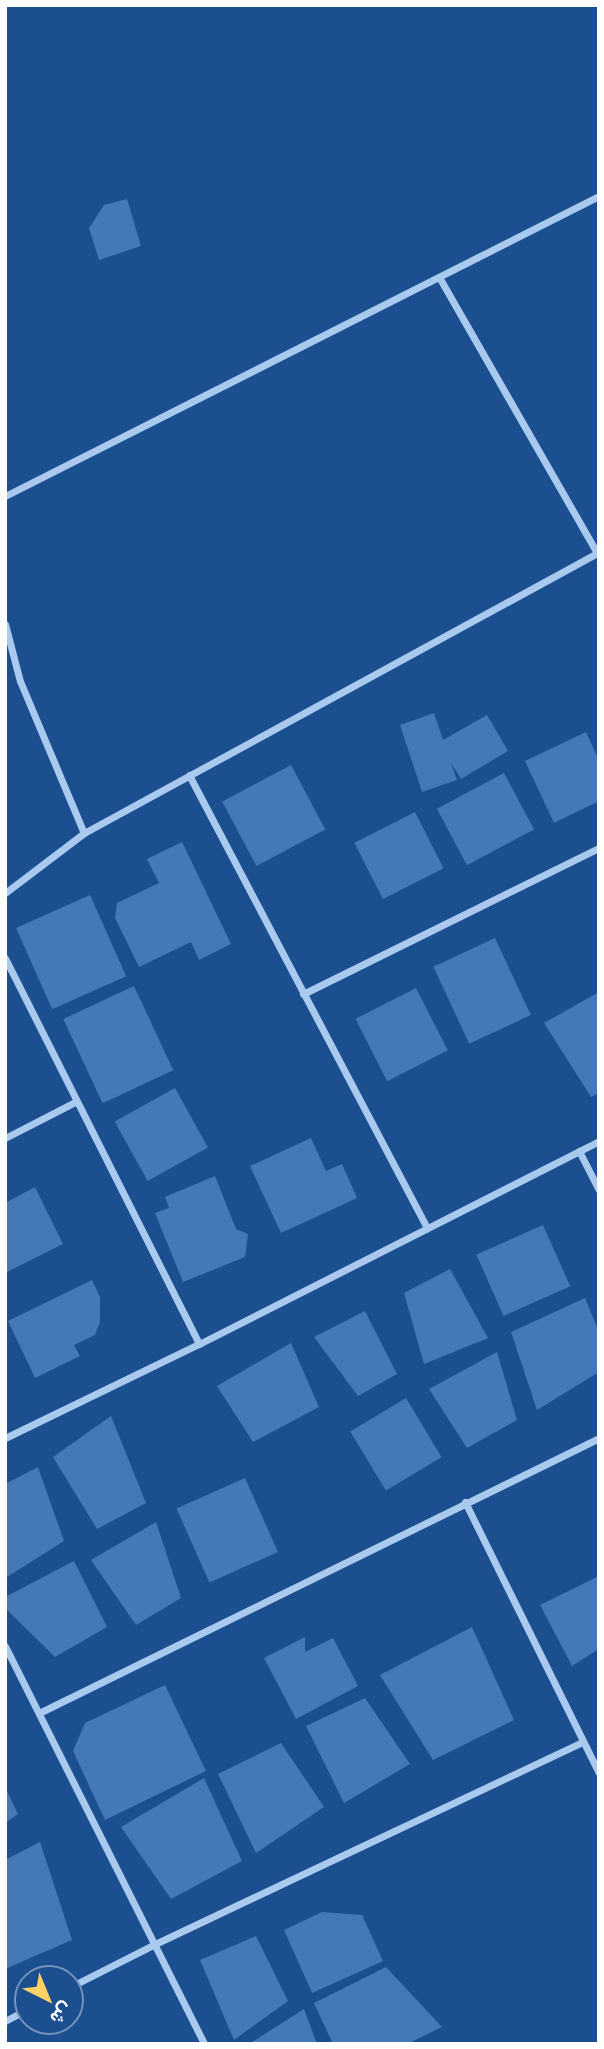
<!DOCTYPE html>
<meta charset="utf-8">
<style>
body{margin:0}
#map{position:relative;width:604px;height:2049px;overflow:hidden;background:#1b4f8f;font-family:Quicksand,Vazirmatn,sans-serif}
div>[style]{position:absolute}
.building>*{inset:0;background:#4478b7;transform-origin:0 0}
.street>*{height:7px;margin:-3.5px;padding:0 3.5px;transform-origin:3.5px;border-radius:3.5px;background:#a9c9ee}
span{translate:-50% -50%;white-space:nowrap;text-align:center;line-height:1.15;-webkit-text-stroke:6px #1b4f8f;paint-order:stroke}
.frame{position:absolute;inset:0;border:7px solid #fff;pointer-events:none}
.north{position:absolute;left:14px;top:1965px;width:70px;height:70px;box-sizing:border-box;background:#1b4f8f;border:2px solid #7695bc;border-radius:50%;rotate:137deg;font-size:19px;font-weight:700;line-height:28px;text-align:center;color:#fff}
.north::after{content:'';display:block;margin:auto;width:24px;height:32px;background:#ffd166;clip-path:polygon(50% 0,100% 100%,50% 72%,0 100%)}
</style>
<div id="map">
<div class="building">
<div style="clip-path:polygon(127px 199px,141px 246px,99px 260px,89px 228px,104px 205px)"></div>
<div style="clip-path:polygon(434px 713px,443px 740px,487px 715px,508px 751px,461px 779px,451px 763px,457px 780px,422px 792px,400px 725px)"></div>
<div style="clip-path:polygon(586px 732px,599px 760px,599px 801px,554px 823px,525px 761px)"></div>
<div style="left:291px;top:765px;width:73px;height:78px;rotate:62deg"></div>
<div style="left:504px;top:773px;width:64px;height:76px;rotate:62deg"></div>
<div style="left:415px;top:812px;width:63px;height:68px;rotate:63deg"></div>
<div style="clip-path:polygon(182px 842px,231px 944px,199px 960px,191px 942px,139px 967px,115px 918px,117px 903px,159px 883px,147px 859px)"></div>
<div style="left:90px;top:895px;width:89px;height:81px;rotate:66deg"></div>
<div style="left:495px;top:938px;width:85px;height:68px;rotate:65deg"></div>
<div style="left:134px;top:986px;width:93px;height:78px;rotate:65deg"></div>
<div style="left:416px;top:988px;width:70px;height:68px;rotate:63deg"></div>
<div style="clip-path:polygon(599px 992px,599px 1093px,591px 1097px,544px 1023px)"></div>
<div style="left:175px;top:1088px;width:68px;height:69px;rotate:61deg"></div>
<div style="clip-path:polygon(311px 1138px,326px 1171px,342px 1164px,357px 1198px,281px 1233px,250px 1166px)"></div>
<div style="clip-path:polygon(215px 1176px,236px 1229px,248px 1234px,245px 1257px,183px 1282px,155px 1213px,169px 1208px,165px 1197px)"></div>
<div style="clip-path:polygon(35px 1187px,63px 1244px,5px 1273px,5px 1203px)"></div>
<div style="left:543px;top:1225px;width:67px;height:73px;rotate:66deg"></div>
<div style="clip-path:polygon(450px 1269px,488px 1338px,424px 1364px,404px 1293px)"></div>
<div style="clip-path:polygon(92px 1280px,100px 1297px,100px 1322px,95px 1335px,74px 1345px,80px 1356px,35px 1378px,8px 1321px)"></div>
<div style="clip-path:polygon(585px 1298px,599px 1332px,599px 1372px,537px 1410px,511px 1332px)"></div>
<div style="clip-path:polygon(365px 1311px,397px 1374px,358px 1396px,314px 1337px)"></div>
<div style="clip-path:polygon(291px 1343px,319px 1407px,253px 1442px,217px 1386px)"></div>
<div style="clip-path:polygon(497px 1352px,517px 1420px,467px 1448px,429px 1389px)"></div>
<div style="left:406px;top:1398px;width:69px;height:65px;rotate:59deg"></div>
<div style="clip-path:polygon(111px 1416px,146px 1503px,97px 1529px,53px 1457px)"></div>
<div style="clip-path:polygon(38px 1467px,64px 1541px,7px 1577px,5px 1484px)"></div>
<div style="left:245px;top:1478px;width:81px;height:75px;rotate:66deg"></div>
<div style="clip-path:polygon(156px 1522px,181px 1598px,136px 1625px,91px 1560px)"></div>
<div style="clip-path:polygon(74px 1561px,107px 1627px,55px 1657px,5px 1608px,5px 1597px)"></div>
<div style="clip-path:polygon(599px 1576px,599px 1649px,572px 1666px,540px 1605px)"></div>
<div style="clip-path:polygon(472px 1627px,514px 1720px,433px 1760px,380px 1675px)"></div>
<div style="clip-path:polygon(305px 1637px,305px 1652px,333px 1638px,358px 1686px,296px 1719px,264px 1658px)"></div>
<div style="clip-path:polygon(165px 1685px,206px 1771px,105px 1820px,73px 1751px,85px 1723px)"></div>
<div style="clip-path:polygon(365px 1698px,410px 1764px,344px 1803px,306px 1726px)"></div>
<div style="clip-path:polygon(281px 1743px,324px 1807px,256px 1853px,218px 1774px)"></div>
<div style="clip-path:polygon(204px 1778px,242px 1861px,171px 1899px,121px 1827px)"></div>
<div style="clip-path:polygon(5px 1787px,18px 1814px,5px 1823px)"></div>
<div style="clip-path:polygon(40px 1842px,72px 1940px,5px 1969px,5px 1860px)"></div>
<div style="clip-path:polygon(322px 1912px,362px 1915px,383px 1961px,312px 1993px,284px 1930px)"></div>
<div style="clip-path:polygon(256px 1936px,288px 2001px,234px 2040px,200px 1960px)"></div>
<div style="clip-path:polygon(386px 1967px,442px 2027px,407px 2044px,333px 2044px,314px 2003px)"></div>
<div style="clip-path:polygon(304px 2009px,317px 2044px,249px 2044px)"></div>
</div>
<div class="street">
<div style="left:439px;top:277px;width:318px;rotate:60.2deg"></div>
<div style="left:5px;top:496px;width:665px;rotate:-26.8deg"></div>
<div style="left:5px;top:624px;width:59px;rotate:75.3deg"></div>
<div style="left:20px;top:681px;width:165px;rotate:67.2deg"></div>
<div style="left:189px;top:775px;width:512px;rotate:62.28deg"></div>
<div style="left:5px;top:893px;width:99px;rotate:-37.2deg"></div>
<div style="left:84px;top:833px;width:587px;rotate:-28.62deg"></div>
<div style="left:5px;top:958px;width:432px;rotate:63.3deg"></div>
<div style="left:303px;top:994px;width:330px;rotate:-26.3deg"></div>
<div style="left:5px;top:1138px;width:79px;rotate:-27.2deg"></div>
<div style="left:579px;top:1151px;width:44px;rotate:62.9deg"></div>
<div style="left:5px;top:1438px;width:216px;rotate:-25.9deg"></div>
<div style="left:199px;top:1344px;width:449px;rotate:-26.9deg"></div>
<div style="left:465px;top:1502px;width:302px;rotate:63.7deg"></div>
<div style="left:5px;top:1646px;width:445px;rotate:63.4deg"></div>
<div style="left:39px;top:1713px;width:624px;rotate:-26.15deg"></div>
<div style="left:70px;top:1987px;width:95px;rotate:-26.8deg"></div>
<div style="left:155px;top:1944px;width:473px;rotate:-25.3deg"></div>
<div style="left:5px;top:2021px;width:26px;rotate:-28deg"></div>
</div>
<div class="frame"></div>
<div class="north">ش</div>
</div>
